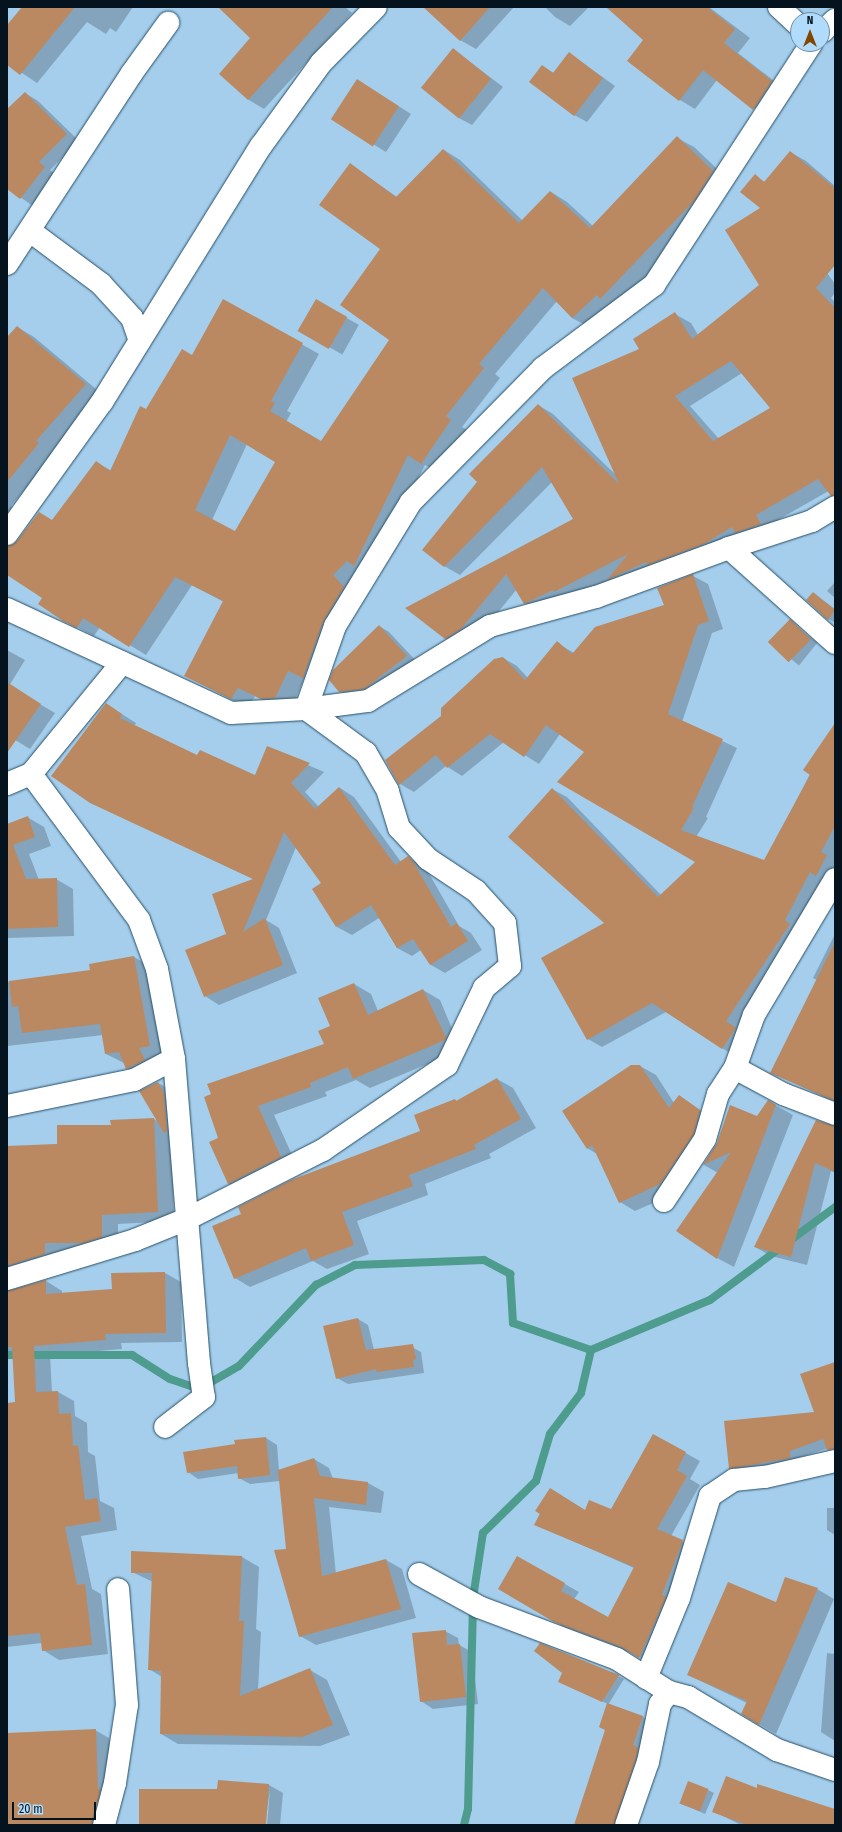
<!DOCTYPE html>
<style>
body{margin:0}
#map{position:relative;width:842px;height:1832px;overflow:hidden;background:#a4ceec;font-family:"Fira Sans Condensed",sans-serif}
div>[style]{position:absolute}
.shadow>*{inset:0;background:#0003;transform-origin:0 0}
.stream>*{height:8px;margin:-4px;padding:0 4px;transform-origin:4px;border-radius:4px;background:#4e9c8d}
.building>*{inset:0;background:#ba8962;transform-origin:0 0}
.roads{filter:drop-shadow(0 0 1px #284e67) drop-shadow(0 0 1px #284e67)}
.minor>*{height:22px;margin:-11px;padding:0 11px;transform-origin:11px;border-radius:11px;background:#fff}
span{translate:-50% -50%;white-space:nowrap;text-align:center;line-height:1.15;-webkit-text-stroke:4px #b1dbfa;paint-order:stroke}
.frame{position:absolute;inset:0;border:8px solid #04131e;pointer-events:none}
.north{position:absolute;left:790px;top:12px;width:40px;height:40px;box-sizing:border-box;background:#b1dbfa;border:1px solid #6c8ba2;border-radius:50%;rotate:0deg;font-size:11px;font-weight:700;line-height:16px;text-align:center;color:#04131e}
.north::after{content:'';display:block;margin:auto;width:14px;height:18px;background:#834601;clip-path:polygon(50% 0,100% 100%,50% 72%,0 100%)}
.scale{position:absolute;left:12px;top:1802px;width:84px;height:18px;box-sizing:border-box;border:2px solid #04131e;border-top:0;padding-left:5px;font-size:12px;line-height:14px;white-space:nowrap;color:#04131e;-webkit-text-stroke:3px #b1dbfa;paint-order:stroke}
</style>
<div id="map">
<div class="shadow">
<div style="clip-path:polygon(23px 7px,133px 7px,116px 32px,110px 28px,106px 34px,87px 22px,37px 83px,7px 63px,7px 26px)"></div>
<div style="clip-path:polygon(236px 7px,345px 7px,352px 13px,264px 109px,249px 100px,220px 74px,252px 38px)"></div>
<div style="clip-path:polygon(424px 7px,514px 7px,476px 49px,460px 40px)"></div>
<div style="clip-path:polygon(545px 7px,589px 7px,570px 26px,555px 17px)"></div>
<div style="clip-path:polygon(608px 7px,709px 7px,750px 38px,738px 53px,787px 91px,769px 118px,717px 80px,695px 109px,680px 100px,645px 40px)"></div>
<div style="clip-path:polygon(453px 49px,503px 87px,472px 125px,459px 118px)"></div>
<div style="clip-path:polygon(569px 53px,615px 86px,587px 122px,574px 115px,542px 66px,554px 73px)"></div>
<div style="clip-path:polygon(370px 88px,411px 114px,386px 152px,332px 119px)"></div>
<div style="clip-path:polygon(25px 93px,38px 101px,79px 141px,50px 170px,57px 175px,33px 206px,7px 188px,7px 111px)"></div>
<div style="clip-path:polygon(evenodd,677px 138px,694px 147px,730px 181px,710px 210px,617px 308px,589px 327px,572px 318px,557px 301px,495px 374px,500px 378px,462px 427px,467px 430px,439px 473px,425px 465px,340px 631px,320px 687px,304px 679px,292px 707px,279px 708px,255px 696px,248px 708px,186px 676px,224px 602px,192px 585px,146px 655px,100px 627px,94px 636px,64px 620px,43px 598px,7px 574px,7px 339px,17px 327px,34px 337px,102px 394px,52px 451px,55px 453px,11px 506px,27px 518px,11px 542px,12px 545px,53px 521px,96px 462px,112px 471px,147px 410px,192px 356px,223px 300px,319px 354px,287px 411px,291px 413px,286px 422px,322px 443px,390px 340px,382px 249px,351px 165px,397px 197px,444px 150px,460px 160px,523px 221px,551px 192px,567px 202px,593px 226px,677px 138px,247px 444px,276px 462px,235px 532px,212px 520px,247px 444px)"></div>
<div style="clip-path:polygon(evenodd,790px 152px,806px 161px,835px 186px,835px 249px,784px 213px,835px 284px,835px 293px,831px 298px,835px 302px,835px 491px,832px 489px,771px 524px,624px 588px,610px 580px,540px 612px,525px 603px,517px 589px,477px 638px,461px 648px,445px 638px,407px 608px,575px 519px,552px 482px,460px 575px,444px 566px,479px 482px,538px 405px,553px 414px,617px 476px,641px 349px,675px 314px,691px 323px,698px 335px,760px 285px,762px 208px,755px 176px,765px 182px,790px 152px,742px 373px,771px 408px,719px 439px,690px 406px,742px 373px)"></div>
<div style="left:316px;top:301px;width:49px;height:34px;rotate:29deg"></div>
<div style="clip-path:polygon(693px 576px,708px 584px,723px 629px,712px 633px,682px 722px,737px 748px,706px 817px,708px 818px,696px 837px,765px 862px,835px 725px,835px 875px,736px 1057px,666px 1012px,602px 1047px,588px 1039px,605px 923px,552px 789px,567px 797px,661px 895px,697px 862px,585px 752px,560px 734px,539px 764px,504px 742px,462px 776px,446px 766px,414px 792px,400px 784px,442px 717px,503px 658px,517px 666px,528px 678px,557px 643px,574px 653px,665px 606px)"></div>
<div style="clip-path:polygon(835px 582px,835px 598px,827px 591px)"></div>
<div style="clip-path:polygon(813px 593px,835px 609px,834px 622px,828px 619px)"></div>
<div style="left:790px;top:621px;width:35px;height:29px;rotate:39deg"></div>
<div style="clip-path:polygon(379px 626px,389px 632px,417px 662px,374px 694px,350px 697px,339px 691px)"></div>
<div style="clip-path:polygon(7px 650px,25px 660px,9px 686px,55px 713px,30px 749px,7px 735px)"></div>
<div style="clip-path:polygon(106px 704px,136px 723px,134px 726px,198px 756px,255px 776px,267px 747px,324px 772px,305px 792px,319px 807px,340px 788px,354px 797px,401px 862px,408px 857px,427px 870px,459px 926px,471px 933px,482px 950px,445px 973px,431px 965px,421px 950px,412px 956px,397px 948px,379px 918px,352px 935px,337px 927px,313px 889px,322px 883px,296px 847px,266px 920px,279px 928px,297px 973px,219px 1005px,205px 996px,227px 934px,253px 879px,91px 802px)"></div>
<div style="clip-path:polygon(27px 817px,44px 827px,51px 846px,29px 854px,39px 880px,56px 879px,73px 889px,74px 936px,7px 938px,7px 825px)"></div>
<div style="clip-path:polygon(834px 936px,835px 937px,835px 1102px,772px 1073px,817px 980px,813px 978px)"></div>
<div style="clip-path:polygon(134px 957px,150px 966px,166px 1056px,143px 1078px,127px 1068px,124px 1063px,106px 1054px,103px 1035px,7px 1046px,7px 982px,91px 971px)"></div>
<div style="clip-path:polygon(354px 984px,371px 994px,378px 1011px,423px 990px,440px 1000px,461px 1050px,370px 1088px,356px 1080px,325px 1092px,327px 1096px,274px 1115px,297px 1166px,245px 1193px,229px 1184px,220px 1139px,325px 1044px,331px 1027px)"></div>
<div style="clip-path:polygon(640px 1066px,656px 1075px,674px 1103px,679px 1096px,715px 1120px,676px 1193px,635px 1211px,620px 1202px,597px 1154px,587px 1148px)"></div>
<div style="clip-path:polygon(497px 1079px,513px 1088px,536px 1128px,489px 1154px,491px 1158px,425px 1184px,428px 1195px,357px 1221px,369px 1254px,327px 1269px,313px 1261px,250px 1287px,235px 1278px,242px 1214px,421px 1132px,455px 1100px,457px 1101px)"></div>
<div style="clip-path:polygon(158px 1083px,164px 1086px,170px 1097px,174px 1221px,118px 1224px,118px 1246px,11px 1286px,12px 1290px,46px 1281px,62px 1291px,62px 1294px,113px 1290px,165px 1273px,181px 1282px,182px 1342px,121px 1343px,122px 1349px,50px 1355px,52px 1392px,58px 1392px,74px 1401px,75px 1416px,87px 1423px,88px 1452px,95px 1456px,100px 1501px,114px 1508px,117px 1530px,81px 1536px,92px 1589px,101px 1594px,108px 1654px,59px 1660px,43px 1650px,42px 1643px,7px 1647px,7px 1404px,16px 1403px,14px 1357px,7px 1357px,7px 1147px,58px 1145px,112px 1126px,154px 1119px,159px 1122px)"></div>
<div style="clip-path:polygon(768px 1101px,793px 1115px,734px 1267px,717px 1258px,718px 1173px,704px 1165px,718px 1143px,757px 1117px)"></div>
<div style="clip-path:polygon(835px 1127px,835px 1173px,831px 1171px,807px 1265px,771px 1256px,755px 1247px)"></div>
<div style="clip-path:polygon(358px 1319px,368px 1325px,374px 1350px,410px 1346px,421px 1352px,424px 1373px,348px 1384px,337px 1378px)"></div>
<div style="clip-path:polygon(835px 1363px,835px 1446px,742px 1476px,730px 1468px,815px 1413px)"></div>
<div style="clip-path:polygon(653px 1435px,700px 1461px,690px 1479px,700px 1485px,671px 1536px,697px 1549px,653px 1665px,634px 1654px,569px 1630px,499px 1589px,517px 1557px,579px 1592px,574px 1599px,609px 1619px,634px 1568px,535px 1524px,551px 1489px,586px 1511px,611px 1510px)"></div>
<div style="clip-path:polygon(266px 1438px,277px 1445px,279px 1471px,314px 1459px,329px 1468px,333px 1479px,368px 1483px,384px 1492px,381px 1513px,329px 1507px,336px 1574px,386px 1560px,402px 1569px,416px 1618px,316px 1645px,300px 1636px,280px 1481px,250px 1484px,239px 1478px,239px 1473px,198px 1479px,188px 1472px,236px 1445px)"></div>
<div style="clip-path:polygon(827px 1508px,835px 1508px,835px 1535px,827px 1530px)"></div>
<div style="clip-path:polygon(242px 1557px,259px 1567px,256px 1629px,261px 1632px,258px 1690px,310px 1670px,327px 1680px,350px 1735px,320px 1746px,178px 1744px,161px 1734px,162px 1677px,149px 1669px,153px 1582px,132px 1572px)"></div>
<div style="clip-path:polygon(817px 1589px,834px 1599px,776px 1734px,742px 1714px,747px 1703px,688px 1675px,777px 1604px)"></div>
<div style="clip-path:polygon(445px 1631px,458px 1638px,459px 1645px,472px 1652px,478px 1704px,433px 1709px,421px 1701px)"></div>
<div style="clip-path:polygon(827px 1653px,835px 1654px,835px 1741px,821px 1732px)"></div>
<div style="clip-path:polygon(618px 1676px,624px 1679px,608px 1705px,643px 1717px,660px 1727px,634px 1825px,575px 1825px,606px 1730px,608px 1704px,566px 1685px)"></div>
<div style="clip-path:polygon(95px 1730px,109px 1738px,111px 1785px,99px 1825px,7px 1825px,7px 1734px)"></div>
<div style="clip-path:polygon(218px 1781px,269px 1785px,283px 1793px,280px 1825px,323px 1825px,267px 1825px,270px 1790px,265px 1825px,140px 1825px,218px 1790px)"></div>
<div style="clip-path:polygon(758px 1789px,835px 1810px,835px 1825px,741px 1825px,713px 1811px)"></div>
<div style="clip-path:polygon(708px 1790px,714px 1793px,705px 1814px,680px 1803px)"></div>
</div>
<div class="stream">
<div style="left:7px;top:1355px;width:125px"></div>
<div style="left:132px;top:1355px;width:45px;rotate:32.3deg"></div>
<div style="left:170px;top:1379px;width:31px;rotate:19deg"></div>
<div style="left:199px;top:1389px;width:46px;rotate:-29.9deg"></div>
<div style="left:239px;top:1366px;width:112px;rotate:-46.5deg"></div>
<div style="left:316px;top:1285px;width:44px;rotate:-27.1deg"></div>
<div style="left:355px;top:1265px;width:129px;rotate:-2.2deg"></div>
<div style="left:484px;top:1260px;width:30px;rotate:28deg"></div>
<div style="left:510px;top:1274px;width:49px;rotate:86.5deg"></div>
<div style="left:513px;top:1323px;width:83px;rotate:19.1deg"></div>
<div style="left:591px;top:1350px;width:129px;rotate:-22.8deg"></div>
<div style="left:710px;top:1300px;width:156px;rotate:-36.6deg"></div>
<div style="left:464px;top:1825px;width:16px;rotate:-76deg"></div>
<div style="left:468px;top:1809px;width:211px;rotate:-88.6deg"></div>
<div style="left:473px;top:1598px;width:66px;rotate:-81.3deg"></div>
<div style="left:483px;top:1533px;width:74px;rotate:-44.5deg"></div>
<div style="left:536px;top:1481px;width:49px;rotate:-73.4deg"></div>
<div style="left:550px;top:1434px;width:51px;rotate:-52.9deg"></div>
<div style="left:581px;top:1393px;width:44px;rotate:-76.9deg"></div>
</div>
<div class="building">
<div style="clip-path:polygon(22px 7px,75px 7px,20px 75px,7px 65px,7px 25px)"></div>
<div style="clip-path:polygon(218px 7px,333px 7px,248px 100px,219px 74px,250px 38px)"></div>
<div style="clip-path:polygon(423px 7px,490px 7px,460px 41px)"></div>
<div style="clip-path:polygon(606px 7px,707px 7px,735px 29px,724px 43px,772px 81px,753px 110px,703px 70px,679px 101px,627px 61px,643px 40px)"></div>
<div style="left:453px;top:48px;width:49px;height:51px;rotate:39deg"></div>
<div style="clip-path:polygon(569px 52px,603px 78px,574px 116px,529px 82px,542px 65px,553px 73px)"></div>
<div style="left:357px;top:79px;width:50px;height:48px;rotate:33deg"></div>
<div style="clip-path:polygon(25px 92px,67px 134px,39px 162px,45px 167px,20px 199px,7px 189px,7px 109px)"></div>
<div style="clip-path:polygon(evenodd,677px 136px,713px 171px,694px 201px,600px 299px,597px 295px,572px 318px,543px 288px,479px 364px,484px 368px,446px 416px,451px 420px,421px 464px,408px 455px,354px 566px,347px 561px,333px 575px,344px 587px,323px 622px,303px 678px,288px 671px,275px 698px,261px 699px,238px 688px,231px 699px,184px 676px,223px 601px,175px 577px,129px 647px,83px 618px,77px 628px,63px 621px,38px 604px,42px 598px,7px 575px,7px 546px,17px 541px,39px 512px,52px 520px,96px 461px,110px 471px,140px 406px,146px 409px,182px 349px,192px 355px,223px 299px,303px 343px,271px 401px,275px 403px,270px 411px,321px 441px,389px 340px,340px 305px,380px 249px,319px 205px,350px 163px,396px 197px,443px 149px,519px 223px,550px 191px,590px 228px,677px 136px,230px 435px,275px 462px,235px 531px,195px 510px,230px 435px)"></div>
<div style="clip-path:polygon(evenodd,790px 151px,835px 188px,835px 265px,816px 288px,835px 308px,835px 495px,831px 496px,818px 479px,756px 515px,761px 524px,735px 533px,732px 527px,704px 544px,647px 565px,646px 562px,607px 580px,628px 554px,554px 592px,553px 590px,524px 604px,506px 574px,461px 629px,445px 639px,405px 608px,573px 519px,542px 467px,444px 567px,422px 550px,477px 482px,469px 474px,538px 404px,619px 484px,572px 378px,639px 349px,633px 339px,675px 312px,692px 339px,759px 285px,725px 230px,760px 208px,740px 192px,755px 174px,764px 182px,790px 151px,731px 361px,770px 408px,713px 441px,675px 396px,731px 361px)"></div>
<div style="left:316px;top:299px;width:36px;height:37px;rotate:30deg"></div>
<div style="clip-path:polygon(17px 326px,86px 384px,36px 441px,39px 443px,7px 482px,7px 337px)"></div>
<div style="clip-path:polygon(693px 574px,709px 621px,698px 625px,668px 714px,723px 739px,692px 807px,694px 808px,681px 830px,764px 860px,810px 775px,803px 770px,835px 723px,835px 826px,821px 852px,827px 855px,816px 876px,810px 872px,785px 920px,790px 924px,726px 1021px,736px 1028px,722px 1049px,652px 1003px,587px 1040px,541px 958px,604px 923px,508px 837px,552px 788px,658px 897px,695px 862px,557px 782px,584px 752px,546px 725px,524px 757px,490px 734px,447px 768px,436px 755px,399px 785px,385px 760px,441px 716px,441px 708px,494px 659px,503px 657px,525px 680px,557px 641px,572px 654px,595px 627px,664px 605px,657px 588px)"></div>
<div style="clip-path:polygon(813px 592px,835px 610px,828px 620px,806px 600px)"></div>
<div style="left:790px;top:619px;width:29px;height:32px;rotate:44deg"></div>
<div style="clip-path:polygon(379px 625px,407px 656px,364px 689px,339px 692px,329px 680px,333px 670px)"></div>
<div style="clip-path:polygon(7px 682px,41px 704px,7px 753px)"></div>
<div style="clip-path:polygon(106px 703px,122px 714px,120px 718px,197px 755px,200px 750px,255px 775px,267px 746px,310px 763px,291px 783px,315px 809px,339px 787px,395px 865px,408px 856px,412px 860px,451px 927px,457px 923px,468px 941px,430px 965px,413px 939px,397px 948px,371px 905px,336px 927px,312px 889px,321px 883px,284px 832px,243px 932px,265px 918px,283px 965px,204px 997px,185px 950px,226px 934px,212px 894px,253px 879px,90px 803px,51px 776px)"></div>
<div style="clip-path:polygon(28px 816px,35px 837px,13px 845px,26px 879px,57px 878px,58px 927px,7px 929px,7px 824px)"></div>
<div style="clip-path:polygon(835px 942px,835px 1101px,770px 1073px)"></div>
<div style="clip-path:polygon(134px 956px,150px 1046px,139px 1048px,145px 1060px,126px 1069px,119px 1052px,105px 1054px,100px 1024px,22px 1033px,18px 1006px,12px 1007px,9px 981px,90px 970px,89px 964px)"></div>
<div style="clip-path:polygon(354px 983px,368px 1015px,423px 989px,446px 1038px,445px 1040px,353px 1079px,348px 1067px,310px 1083px,311px 1087px,258px 1106px,281px 1157px,228px 1184px,209px 1142px,218px 1138px,204px 1097px,211px 1094px,207px 1084px,324px 1044px,318px 1031px,330px 1026px,318px 998px)"></div>
<div style="clip-path:polygon(631px 1065px,640px 1065px,669px 1108px,679px 1095px,700px 1110px,694px 1134px,660px 1184px,619px 1203px,592px 1145px,587px 1149px,562px 1111px)"></div>
<div style="clip-path:polygon(497px 1078px,521px 1119px,474px 1145px,476px 1149px,409px 1175px,413px 1186px,342px 1212px,354px 1245px,311px 1261px,306px 1248px,234px 1279px,212px 1226px,241px 1214px,238px 1207px,291px 1180px,420px 1131px,414px 1115px,455px 1099px,456px 1101px)"></div>
<div style="clip-path:polygon(158px 1082px,164px 1093px,167px 1131px,164px 1133px,139px 1091px)"></div>
<div style="clip-path:polygon(768px 1100px,776px 1105px,717px 1259px,676px 1231px,731px 1152px,703px 1165px,717px 1143px,730px 1105px,757px 1116px)"></div>
<div style="clip-path:polygon(154px 1118px,158px 1212px,102px 1215px,102px 1237px,83px 1243px,45px 1243px,45px 1254px,7px 1266px,7px 1146px,57px 1144px,57px 1125px,111px 1125px,110px 1120px)"></div>
<div style="clip-path:polygon(816px 1120px,835px 1126px,835px 1172px,815px 1163px,791px 1257px,754px 1247px)"></div>
<div style="clip-path:polygon(165px 1272px,166px 1333px,105px 1334px,106px 1340px,34px 1346px,36px 1392px,58px 1391px,59px 1414px,71px 1413px,73px 1446px,78px 1445px,85px 1500px,97px 1498px,101px 1521px,65px 1527px,77px 1585px,85px 1584px,92px 1645px,42px 1651px,40px 1633px,7px 1636px,7px 1403px,15px 1402px,12px 1347px,7px 1347px,7px 1291px,46px 1280px,46px 1294px,112px 1289px,111px 1273px)"></div>
<div style="clip-path:polygon(358px 1318px,366px 1350px,413px 1344px,416px 1359px,413px 1360px,414px 1367px,377px 1372px,376px 1369px,336px 1379px,323px 1326px)"></div>
<div style="clip-path:polygon(835px 1362px,835px 1449px,827px 1450px,823px 1439px,790px 1451px,790px 1458px,729px 1469px,724px 1421px,814px 1412px,800px 1374px)"></div>
<div style="clip-path:polygon(653px 1434px,686px 1452px,677px 1470px,687px 1476px,657px 1529px,683px 1540px,662px 1595px,666px 1597px,639px 1658px,621px 1647px,554px 1622px,498px 1589px,517px 1556px,565px 1583px,561px 1591px,608px 1617px,634px 1567px,534px 1525px,540px 1514px,535px 1511px,550px 1488px,585px 1510px,589px 1500px,611px 1509px)"></div>
<div style="clip-path:polygon(266px 1437px,270px 1475px,238px 1479px,237px 1466px,187px 1473px,183px 1452px,235px 1444px,234px 1440px)"></div>
<div style="clip-path:polygon(314px 1458px,320px 1476px,368px 1482px,366px 1505px,314px 1498px,322px 1576px,386px 1559px,401px 1609px,299px 1637px,274px 1550px,286px 1549px,278px 1470px)"></div>
<div style="clip-path:polygon(131px 1551px,242px 1556px,239px 1621px,244px 1621px,240px 1696px,310px 1668px,333px 1725px,302px 1737px,160px 1734px,161px 1671px,148px 1670px,152px 1573px,131px 1573px)"></div>
<div style="clip-path:polygon(785px 1577px,818px 1588px,759px 1725px,741px 1714px,747px 1701px,687px 1675px,728px 1582px,776px 1602px)"></div>
<div style="clip-path:polygon(446px 1630px,447px 1645px,460px 1644px,466px 1697px,420px 1702px,412px 1633px)"></div>
<div style="clip-path:polygon(540px 1643px,619px 1675px,602px 1702px,558px 1682px,562px 1673px,534px 1651px)"></div>
<div style="clip-path:polygon(607px 1703px,643px 1716px,633px 1745px,638px 1747px,636px 1759px,614px 1825px,574px 1825px,605px 1730px,599px 1727px)"></div>
<div style="clip-path:polygon(96px 1729px,98px 1789px,101px 1789px,92px 1825px,7px 1825px,7px 1733px)"></div>
<div style="clip-path:polygon(726px 1776px,757px 1788px,757px 1784px,835px 1809px,835px 1825px,747px 1825px,712px 1812px)"></div>
<div style="clip-path:polygon(218px 1780px,269px 1784px,266px 1825px,139px 1825px,139px 1789px,217px 1789px)"></div>
<div style="left:688px;top:1781px;width:22px;height:24px;rotate:21deg"></div>
</div>
<div class="roads">
<div class="minor">
<div style="left:779px;top:7px;width:26px;rotate:43deg"></div>
<div style="left:822px;top:32px;width:18px;rotate:-43deg"></div>
<div style="left:30px;top:231px;width:89px;rotate:36.7deg"></div>
<div style="left:101px;top:284px;width:46px;rotate:47.6deg"></div>
<div style="left:132px;top:318px;width:24px;rotate:71deg"></div>
<div style="left:7px;top:264px;width:228px;rotate:-56.8deg"></div>
<div style="left:132px;top:73px;width:62px;rotate:-54.2deg"></div>
<div style="left:7px;top:534px;width:163px;rotate:-54.3deg"></div>
<div style="left:102px;top:402px;width:301px;rotate:-58.2deg"></div>
<div style="left:261px;top:146px;width:102px;rotate:-54.1deg"></div>
<div style="left:321px;top:63px;width:78px;rotate:-45.5deg"></div>
<div style="left:729px;top:548px;width:142px;rotate:41.9deg"></div>
<div style="left:7px;top:609px;width:247px;rotate:24.9deg"></div>
<div style="left:231px;top:713px;width:75px;rotate:-3.1deg"></div>
<div style="left:306px;top:709px;width:63px;rotate:-7.4deg"></div>
<div style="left:368px;top:701px;width:143px;rotate:-31.6deg"></div>
<div style="left:490px;top:626px;width:110px;rotate:-15.3deg"></div>
<div style="left:596px;top:597px;width:142px;rotate:-20.2deg"></div>
<div style="left:729px;top:548px;width:87px;rotate:-18deg"></div>
<div style="left:812px;top:521px;width:27px;rotate:-31deg"></div>
<div style="left:31px;top:774px;width:182px;rotate:53.5deg"></div>
<div style="left:139px;top:920px;width:52px;rotate:69.8deg"></div>
<div style="left:157px;top:969px;width:92px;rotate:79.3deg"></div>
<div style="left:174px;top:1059px;width:305px;rotate:85.3deg"></div>
<div style="left:199px;top:1363px;width:34px;rotate:82deg"></div>
<div style="left:204px;top:1397px;width:49px;rotate:142.4deg"></div>
<div style="left:7px;top:784px;width:26px;rotate:-23deg"></div>
<div style="left:31px;top:774px;width:144px;rotate:-50.7deg"></div>
<div style="left:735px;top:1068px;width:55px;rotate:28.4deg"></div>
<div style="left:783px;top:1094px;width:56px;rotate:21deg"></div>
<div style="left:7px;top:1106px;width:130px;rotate:-11.6deg"></div>
<div style="left:134px;top:1080px;width:45px;rotate:-27.7deg"></div>
<div style="left:664px;top:1201px;width:74px;rotate:-56.5deg"></div>
<div style="left:705px;top:1139px;width:47px;rotate:-73.9deg"></div>
<div style="left:718px;top:1094px;width:31px;rotate:-57deg"></div>
<div style="left:735px;top:1068px;width:56px;rotate:-70.3deg"></div>
<div style="left:754px;top:1015px;width:158px;rotate:-59.2deg"></div>
<div style="left:7px;top:1279px;width:134px;rotate:-16.9deg"></div>
<div style="left:135px;top:1240px;width:56px;rotate:-22deg"></div>
<div style="left:187px;top:1219px;width:153px;rotate:-26.9deg"></div>
<div style="left:323px;top:1150px;width:150px;rotate:-34.4deg"></div>
<div style="left:447px;top:1065px;width:85px;rotate:-64.3deg"></div>
<div style="left:484px;top:988px;width:34px;rotate:-40deg"></div>
<div style="left:510px;top:966px;width:43px;rotate:-96.6deg"></div>
<div style="left:505px;top:923px;width:43px;rotate:-132.2deg"></div>
<div style="left:476px;top:891px;width:58px;rotate:-146.3deg"></div>
<div style="left:428px;top:859px;width:42px;rotate:-133.1deg"></div>
<div style="left:399px;top:828px;width:39px;rotate:-107deg"></div>
<div style="left:388px;top:791px;width:44px;rotate:-120.1deg"></div>
<div style="left:366px;top:753px;width:74px;rotate:-143.7deg"></div>
<div style="left:306px;top:709px;width:88px;rotate:-70.7deg"></div>
<div style="left:335px;top:626px;width:145px;rotate:-58.5deg"></div>
<div style="left:411px;top:502px;width:188px;rotate:-45.4deg"></div>
<div style="left:543px;top:368px;width:139px;rotate:-36.8deg"></div>
<div style="left:654px;top:285px;width:288px;rotate:-56.9deg"></div>
<div style="left:419px;top:1574px;width:68px;rotate:28.8deg"></div>
<div style="left:479px;top:1607px;width:147px;rotate:20.6deg"></div>
<div style="left:617px;top:1659px;width:62px;rotate:32.4deg"></div>
<div style="left:669px;top:1692px;width:20px;rotate:15deg"></div>
<div style="left:688px;top:1697px;width:104px;rotate:30.8deg"></div>
<div style="left:777px;top:1750px;width:61px;rotate:19deg"></div>
<div style="left:646px;top:1678px;width:87px;rotate:-67.6deg"></div>
<div style="left:679px;top:1598px;width:107px;rotate:-73.1deg"></div>
<div style="left:710px;top:1496px;width:29px;rotate:-34deg"></div>
<div style="left:734px;top:1480px;width:31px;rotate:-6deg"></div>
<div style="left:765px;top:1477px;width:72px;rotate:-12.9deg"></div>
<div style="left:104px;top:1825px;width:43px;rotate:-75.3deg"></div>
<div style="left:115px;top:1783px;width:79px;rotate:-81.3deg"></div>
<div style="left:127px;top:1705px;width:116px;rotate:-94.4deg"></div>
<div style="left:626px;top:1825px;width:67px;rotate:-70.8deg"></div>
<div style="left:648px;top:1762px;width:59px;rotate:-78.3deg"></div>
<div style="left:660px;top:1704px;width:15px;rotate:-53deg"></div>
</div>
</div>
<div class="frame"></div>
<div class="north">N</div>
<div class="scale">20 m</div>
</div>
